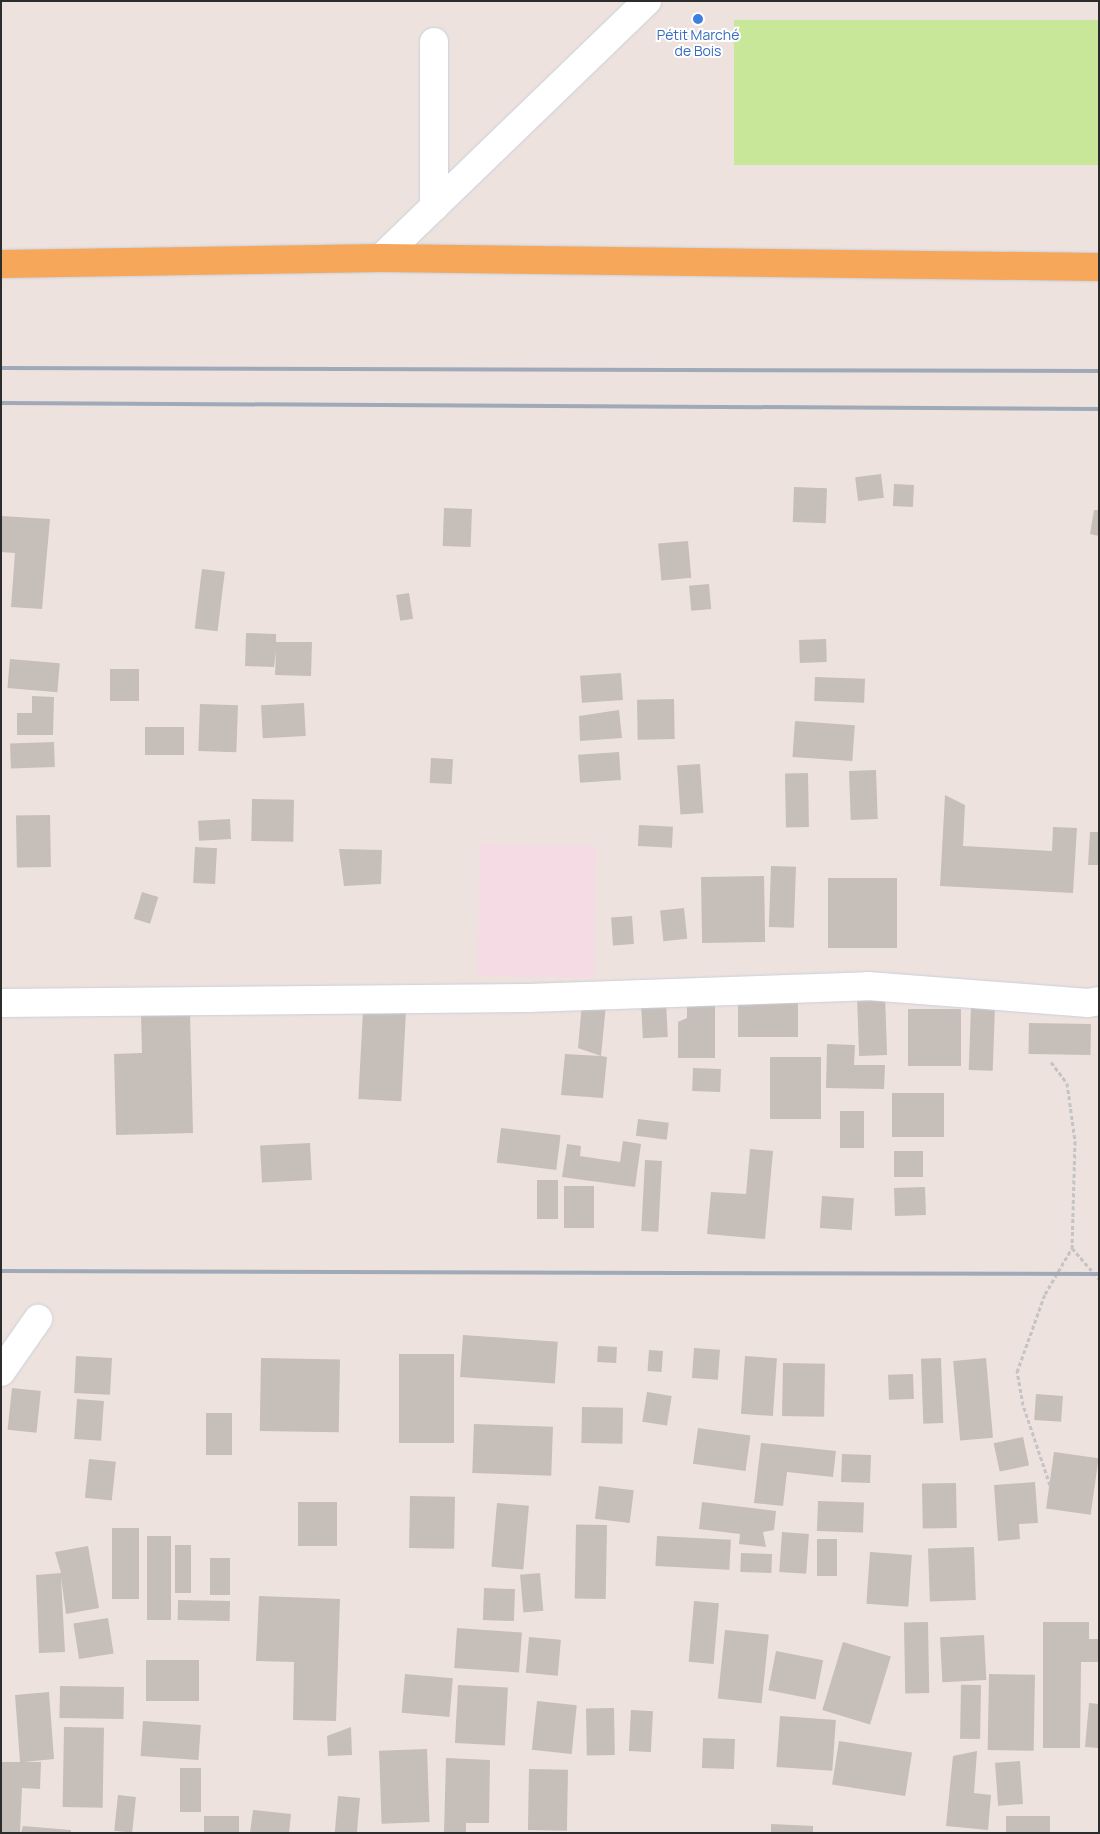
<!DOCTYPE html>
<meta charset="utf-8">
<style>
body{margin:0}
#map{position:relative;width:1100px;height:1834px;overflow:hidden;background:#eee2de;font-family:Manrope,sans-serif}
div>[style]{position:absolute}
.medical>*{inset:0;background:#f5dbe3;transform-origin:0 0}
.green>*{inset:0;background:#c8e798;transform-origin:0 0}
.building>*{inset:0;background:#c6beb9;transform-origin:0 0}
.path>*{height:3px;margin-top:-1.5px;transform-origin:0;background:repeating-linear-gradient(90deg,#c4c4c4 0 4px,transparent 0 6.5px)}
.roads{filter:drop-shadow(0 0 1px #c9d0da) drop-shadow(0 0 1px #c9d0da)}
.minor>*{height:28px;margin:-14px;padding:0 14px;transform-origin:14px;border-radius:14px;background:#fff}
.major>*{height:28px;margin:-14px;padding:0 14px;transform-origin:14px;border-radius:14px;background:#f7a75a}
.rail>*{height:4px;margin:-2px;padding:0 2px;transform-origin:2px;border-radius:2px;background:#a0a9b7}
.dots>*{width:14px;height:14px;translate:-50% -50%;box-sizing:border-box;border:2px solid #fff;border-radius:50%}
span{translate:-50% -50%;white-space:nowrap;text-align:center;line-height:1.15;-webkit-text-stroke:4px #fff;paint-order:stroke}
.shop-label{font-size:14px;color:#366cbe}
.frame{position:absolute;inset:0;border:2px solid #2c2c2c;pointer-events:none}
</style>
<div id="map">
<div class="medical">
<div style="left:596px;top:846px;width:132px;height:116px;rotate:91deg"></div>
</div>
<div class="green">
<div style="left:734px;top:20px;width:365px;height:145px"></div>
</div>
<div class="building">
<div style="left:881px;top:474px;width:24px;height:26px;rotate:83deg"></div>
<div style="left:914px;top:485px;width:22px;height:20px;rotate:93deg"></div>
<div style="left:794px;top:487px;width:33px;height:35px;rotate:2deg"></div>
<div style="left:444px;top:508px;width:28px;height:38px;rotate:2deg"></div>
<div style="clip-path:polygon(1094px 510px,1099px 510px,1099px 536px,1090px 534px)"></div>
<div style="clip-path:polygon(1px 516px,50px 519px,42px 609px,11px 607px,15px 553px,1px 552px)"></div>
<div style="left:688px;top:541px;width:37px;height:30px;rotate:85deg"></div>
<div style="left:202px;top:569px;width:23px;height:60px;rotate:7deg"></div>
<div style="left:709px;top:584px;width:25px;height:20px;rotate:85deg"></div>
<div style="left:409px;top:593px;width:26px;height:13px;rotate:81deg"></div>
<div style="clip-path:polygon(246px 633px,276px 634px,276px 642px,312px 642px,311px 676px,275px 675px,276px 651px,274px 667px,245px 666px)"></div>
<div style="left:826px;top:639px;width:23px;height:27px;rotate:88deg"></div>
<div style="left:10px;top:659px;width:50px;height:29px;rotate:5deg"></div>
<div style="left:110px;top:669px;width:29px;height:32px"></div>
<div style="left:621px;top:673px;width:27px;height:41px;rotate:86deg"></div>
<div style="left:815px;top:677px;width:50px;height:24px;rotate:2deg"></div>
<div style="clip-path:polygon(32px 696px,54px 697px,53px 735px,17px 735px,17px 713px,32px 713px)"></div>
<div style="left:674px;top:699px;width:40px;height:37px;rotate:89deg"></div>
<div style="left:304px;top:703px;width:33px;height:43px;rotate:87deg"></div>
<div style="left:200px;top:704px;width:38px;height:47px;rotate:2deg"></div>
<div style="clip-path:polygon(619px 710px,622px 738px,580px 741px,579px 716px)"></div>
<div style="left:795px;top:721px;width:60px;height:36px;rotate:4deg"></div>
<div style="left:145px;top:727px;width:39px;height:28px"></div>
<div style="left:54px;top:742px;width:25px;height:44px;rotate:88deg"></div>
<div style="left:619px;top:752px;width:28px;height:41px;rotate:86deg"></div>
<div style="left:431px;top:758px;width:22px;height:25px;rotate:3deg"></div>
<div style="left:700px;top:764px;width:49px;height:23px;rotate:86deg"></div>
<div style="left:876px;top:770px;width:49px;height:27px;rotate:88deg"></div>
<div style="left:808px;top:773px;width:54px;height:23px;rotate:89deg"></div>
<div style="clip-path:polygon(945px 795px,965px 805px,963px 846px,1052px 851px,1053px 827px,1077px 828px,1073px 893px,940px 886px)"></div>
<div style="left:252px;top:799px;width:42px;height:42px;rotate:1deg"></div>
<div style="left:50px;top:815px;width:52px;height:34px;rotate:89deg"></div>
<div style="left:230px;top:819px;width:20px;height:32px;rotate:87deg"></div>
<div style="left:639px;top:825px;width:34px;height:21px;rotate:3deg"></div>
<div style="clip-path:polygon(1090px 832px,1099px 832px,1099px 865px,1088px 865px)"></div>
<div style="left:195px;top:847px;width:22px;height:36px;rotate:3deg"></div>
<div style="clip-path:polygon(339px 849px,382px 850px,381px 884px,344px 886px)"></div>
<div style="left:771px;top:866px;width:25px;height:61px;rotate:2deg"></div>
<div style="left:764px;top:876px;width:66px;height:63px;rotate:89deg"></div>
<div style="left:828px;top:878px;width:69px;height:70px"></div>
<div style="left:142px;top:892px;width:17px;height:28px;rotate:17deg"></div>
<div style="left:684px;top:908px;width:31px;height:24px;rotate:84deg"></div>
<div style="left:632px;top:916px;width:28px;height:21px;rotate:86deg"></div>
<div style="left:885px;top:995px;width:60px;height:28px;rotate:88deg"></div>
<div style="left:666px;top:1002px;width:35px;height:25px;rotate:87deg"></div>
<div style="clip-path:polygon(687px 1002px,715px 1002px,715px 1058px,678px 1058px,678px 1022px,687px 1018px)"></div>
<div style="clip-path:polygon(582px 1003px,606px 1005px,601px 1056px,607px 1057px,603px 1098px,561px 1095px,565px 1054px,601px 1056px,578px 1048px)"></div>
<div style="left:798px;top:1003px;width:34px;height:60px;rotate:90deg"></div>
<div style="left:971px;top:1005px;width:24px;height:65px;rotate:2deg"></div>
<div style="left:961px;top:1009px;width:57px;height:53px;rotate:90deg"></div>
<div style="left:363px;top:1010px;width:43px;height:89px;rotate:3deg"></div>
<div style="clip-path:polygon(190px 1012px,193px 1133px,116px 1135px,114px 1054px,142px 1053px,141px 1014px)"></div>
<div style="left:1029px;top:1023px;width:62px;height:31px;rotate:1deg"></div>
<div style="clip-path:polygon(827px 1044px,855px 1045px,854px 1065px,885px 1065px,884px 1089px,826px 1088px)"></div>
<div style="left:821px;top:1057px;width:62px;height:51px;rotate:90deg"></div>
<div style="left:693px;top:1068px;width:28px;height:23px;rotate:2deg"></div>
<div style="left:892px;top:1093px;width:52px;height:44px"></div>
<div style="left:840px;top:1111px;width:24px;height:37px"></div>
<div style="left:638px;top:1119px;width:31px;height:17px;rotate:7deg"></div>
<div style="left:501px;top:1128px;width:60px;height:35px;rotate:7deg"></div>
<div style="clip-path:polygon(623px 1141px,641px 1144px,635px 1187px,562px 1177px,567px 1144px,581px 1146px,580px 1156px,620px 1162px)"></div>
<div style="left:310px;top:1143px;width:37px;height:50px;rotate:87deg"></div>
<div style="clip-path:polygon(750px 1149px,773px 1151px,765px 1239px,707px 1234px,711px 1192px,746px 1194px)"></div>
<div style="left:894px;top:1151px;width:29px;height:26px"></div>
<div style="left:645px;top:1160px;width:17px;height:71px;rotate:3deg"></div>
<div style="left:537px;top:1180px;width:21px;height:39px"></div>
<div style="left:564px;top:1186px;width:30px;height:42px"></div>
<div style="left:925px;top:1187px;width:28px;height:31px;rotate:88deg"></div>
<div style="left:822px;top:1196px;width:32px;height:32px;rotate:4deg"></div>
<div style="left:463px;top:1335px;width:95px;height:42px;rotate:4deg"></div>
<div style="left:598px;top:1346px;width:19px;height:16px;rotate:3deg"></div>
<div style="left:694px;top:1348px;width:26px;height:30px;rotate:4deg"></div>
<div style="left:649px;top:1350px;width:14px;height:21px;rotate:4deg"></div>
<div style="left:399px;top:1354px;width:55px;height:89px"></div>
<div style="left:76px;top:1356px;width:36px;height:37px;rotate:3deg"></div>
<div style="left:745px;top:1356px;width:32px;height:58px;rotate:4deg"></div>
<div style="left:261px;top:1358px;width:79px;height:73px;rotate:1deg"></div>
<div style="left:941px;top:1358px;width:65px;height:20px;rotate:88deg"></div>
<div style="left:986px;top:1358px;width:80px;height:33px;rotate:85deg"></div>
<div style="left:783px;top:1363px;width:42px;height:53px;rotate:1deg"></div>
<div style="left:913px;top:1374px;width:25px;height:25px;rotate:88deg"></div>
<div style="left:12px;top:1388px;width:29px;height:42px;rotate:6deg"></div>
<div style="left:647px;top:1392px;width:25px;height:30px;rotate:9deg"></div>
<div style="left:1036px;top:1394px;width:27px;height:26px;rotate:4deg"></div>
<div style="left:77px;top:1399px;width:27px;height:40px;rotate:4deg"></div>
<div style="left:582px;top:1407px;width:41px;height:36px;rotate:1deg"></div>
<div style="left:232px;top:1413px;width:42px;height:26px;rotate:90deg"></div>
<div style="left:474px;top:1424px;width:79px;height:49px;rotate:2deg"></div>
<div style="left:698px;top:1428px;width:53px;height:36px;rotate:8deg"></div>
<div style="left:1023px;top:1437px;width:29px;height:30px;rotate:78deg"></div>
<div style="clip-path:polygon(761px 1443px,836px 1451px,833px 1477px,787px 1472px,783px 1506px,754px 1503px)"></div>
<div style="left:1054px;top:1452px;width:45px;height:57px;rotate:8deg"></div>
<div style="left:842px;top:1454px;width:29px;height:28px;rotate:2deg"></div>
<div style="left:89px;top:1459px;width:27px;height:39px;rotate:6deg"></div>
<div style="clip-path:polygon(1035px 1482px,1038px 1523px,1019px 1524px,1020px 1539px,998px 1541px,994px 1485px)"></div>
<div style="left:956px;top:1483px;width:45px;height:34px;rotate:89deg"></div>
<div style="left:599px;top:1486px;width:35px;height:33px;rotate:7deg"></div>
<div style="left:410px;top:1496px;width:45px;height:52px;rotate:1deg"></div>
<div style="left:818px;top:1501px;width:46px;height:30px;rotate:2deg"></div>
<div style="left:298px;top:1502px;width:39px;height:44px"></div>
<div style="clip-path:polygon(702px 1502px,776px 1511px,774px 1530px,763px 1532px,766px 1547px,739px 1544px,740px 1534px,699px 1529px)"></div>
<div style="left:497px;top:1503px;width:32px;height:64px;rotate:5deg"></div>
<div style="left:607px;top:1525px;width:74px;height:31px;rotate:91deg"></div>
<div style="left:112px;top:1528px;width:27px;height:71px"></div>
<div style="left:782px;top:1532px;width:27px;height:40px;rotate:4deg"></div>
<div style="left:147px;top:1536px;width:24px;height:84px"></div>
<div style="left:657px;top:1536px;width:74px;height:30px;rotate:3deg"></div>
<div style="left:817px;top:1539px;width:20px;height:37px"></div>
<div style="left:175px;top:1545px;width:16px;height:48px"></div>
<div style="clip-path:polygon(88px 1546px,99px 1608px,66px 1614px,61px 1577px,65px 1652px,39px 1653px,36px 1575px,61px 1573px,55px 1552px)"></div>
<div style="left:974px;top:1547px;width:53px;height:46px;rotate:88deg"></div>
<div style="left:870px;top:1552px;width:42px;height:52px;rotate:4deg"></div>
<div style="left:741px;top:1553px;width:31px;height:19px;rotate:2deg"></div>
<div style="left:210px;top:1558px;width:20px;height:37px"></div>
<div style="left:540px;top:1573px;width:38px;height:20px;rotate:85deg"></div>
<div style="left:484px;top:1588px;width:31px;height:32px;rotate:2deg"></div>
<div style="clip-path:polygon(259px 1596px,340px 1599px,336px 1721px,293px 1720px,294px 1662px,256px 1661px)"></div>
<div style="left:178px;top:1600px;width:52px;height:20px;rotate:1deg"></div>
<div style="left:694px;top:1601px;width:25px;height:61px;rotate:5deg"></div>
<div style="left:108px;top:1618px;width:36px;height:35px;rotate:81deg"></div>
<div style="left:928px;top:1622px;width:71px;height:24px;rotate:89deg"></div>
<div style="clip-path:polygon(1043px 1622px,1089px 1622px,1089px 1639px,1099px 1639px,1099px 1662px,1081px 1662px,1080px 1748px,1043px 1748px)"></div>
<div style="left:457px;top:1628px;width:65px;height:40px;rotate:4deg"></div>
<div style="left:725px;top:1630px;width:44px;height:69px;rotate:6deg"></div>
<div style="left:984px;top:1635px;width:45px;height:44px;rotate:87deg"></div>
<div style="left:529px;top:1637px;width:32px;height:36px;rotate:5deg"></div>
<div style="left:843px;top:1642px;width:50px;height:71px;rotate:17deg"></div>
<div style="left:776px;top:1651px;width:48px;height:40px;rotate:11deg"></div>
<div style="left:146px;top:1660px;width:53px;height:41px"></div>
<div style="left:405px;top:1674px;width:48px;height:39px;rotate:5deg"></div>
<div style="left:989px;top:1674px;width:46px;height:76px;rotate:1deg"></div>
<div style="left:458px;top:1685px;width:50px;height:58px;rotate:3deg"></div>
<div style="left:981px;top:1685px;width:54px;height:20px;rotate:91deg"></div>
<div style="left:60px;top:1686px;width:64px;height:32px;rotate:1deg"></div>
<div style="clip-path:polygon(49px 1692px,54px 1759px,24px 1762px,41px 1762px,40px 1789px,22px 1788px,20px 1833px,1px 1833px,1px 1762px,20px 1762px,15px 1695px)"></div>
<div style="left:537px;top:1701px;width:40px;height:49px;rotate:6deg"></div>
<div style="clip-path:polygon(1089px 1703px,1099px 1704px,1099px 1748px,1085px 1747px)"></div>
<div style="left:614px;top:1708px;width:47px;height:28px;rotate:89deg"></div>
<div style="left:631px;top:1710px;width:22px;height:41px;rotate:3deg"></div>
<div style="left:780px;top:1716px;width:56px;height:51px;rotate:4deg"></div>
<div style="left:143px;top:1721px;width:58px;height:35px;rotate:4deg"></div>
<div style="left:64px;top:1727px;width:40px;height:80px;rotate:1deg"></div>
<div style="clip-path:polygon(351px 1727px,352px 1755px,328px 1756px,327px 1736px)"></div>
<div style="left:703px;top:1738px;width:32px;height:30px;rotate:2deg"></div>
<div style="left:839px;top:1741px;width:74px;height:44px;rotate:9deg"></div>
<div style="left:427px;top:1749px;width:73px;height:48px;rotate:88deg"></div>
<div style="clip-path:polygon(977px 1751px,974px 1793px,991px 1795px,988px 1830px,946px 1826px,953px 1756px)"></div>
<div style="clip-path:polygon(446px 1758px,490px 1760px,489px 1823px,466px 1823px,466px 1833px,444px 1833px)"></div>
<div style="left:1020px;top:1761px;width:43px;height:25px;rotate:86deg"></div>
<div style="left:180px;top:1768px;width:21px;height:44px"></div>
<div style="left:529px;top:1769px;width:39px;height:61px;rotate:1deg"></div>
<div style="left:118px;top:1795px;width:18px;height:36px;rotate:6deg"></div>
<div style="left:338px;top:1796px;width:22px;height:37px;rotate:5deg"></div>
<div style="clip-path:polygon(253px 1810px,291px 1814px,289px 1833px,250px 1833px)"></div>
<div style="left:239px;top:1816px;width:17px;height:35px;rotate:90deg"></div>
<div style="left:1050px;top:1816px;width:17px;height:44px;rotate:90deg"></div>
<div style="clip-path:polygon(771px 1824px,813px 1826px,813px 1833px,771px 1833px)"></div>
<div style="clip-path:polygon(23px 1826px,71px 1830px,71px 1833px,21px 1833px)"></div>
</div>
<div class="path">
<div style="left:1051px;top:1062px;width:26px;rotate:53deg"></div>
<div style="left:1067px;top:1083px;width:59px;rotate:82.1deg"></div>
<div style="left:1075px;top:1141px;width:107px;rotate:91.6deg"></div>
<div style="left:1072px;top:1248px;width:41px;rotate:48.9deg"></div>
<div style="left:1050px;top:1485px;width:84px;rotate:-108.6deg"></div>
<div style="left:1023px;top:1405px;width:34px;rotate:-100deg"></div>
<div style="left:1017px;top:1372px;width:83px;rotate:-70.3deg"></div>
<div style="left:1045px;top:1294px;width:53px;rotate:-59.6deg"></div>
</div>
<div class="roads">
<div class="minor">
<div style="left:434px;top:207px;width:165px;rotate:-90deg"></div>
<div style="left:381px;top:258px;width:370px;rotate:-44deg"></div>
<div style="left:1px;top:1003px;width:527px;rotate:-0.54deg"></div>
<div style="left:528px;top:998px;width:340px;rotate:-2deg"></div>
<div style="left:868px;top:986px;width:221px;rotate:4.4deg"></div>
<div style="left:1088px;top:1003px;width:11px;rotate:-10deg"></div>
<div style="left:1px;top:1372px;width:65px;rotate:-55.1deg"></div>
</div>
<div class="major">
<div style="left:1px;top:264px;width:380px;rotate:-0.9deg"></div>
<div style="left:381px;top:258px;width:718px;rotate:0.72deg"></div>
</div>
</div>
<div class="rail">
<div style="left:1px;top:368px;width:1098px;rotate:0.16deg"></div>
<div style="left:1px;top:403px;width:1098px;rotate:0.31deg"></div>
<div style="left:1px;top:1271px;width:1098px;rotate:0.16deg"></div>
</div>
<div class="dots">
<div style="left:698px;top:19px;background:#3f7fe0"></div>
</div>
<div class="shop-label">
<span style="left:698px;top:43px">Pétit Marché<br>de Bois</span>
</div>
<div class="frame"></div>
</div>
